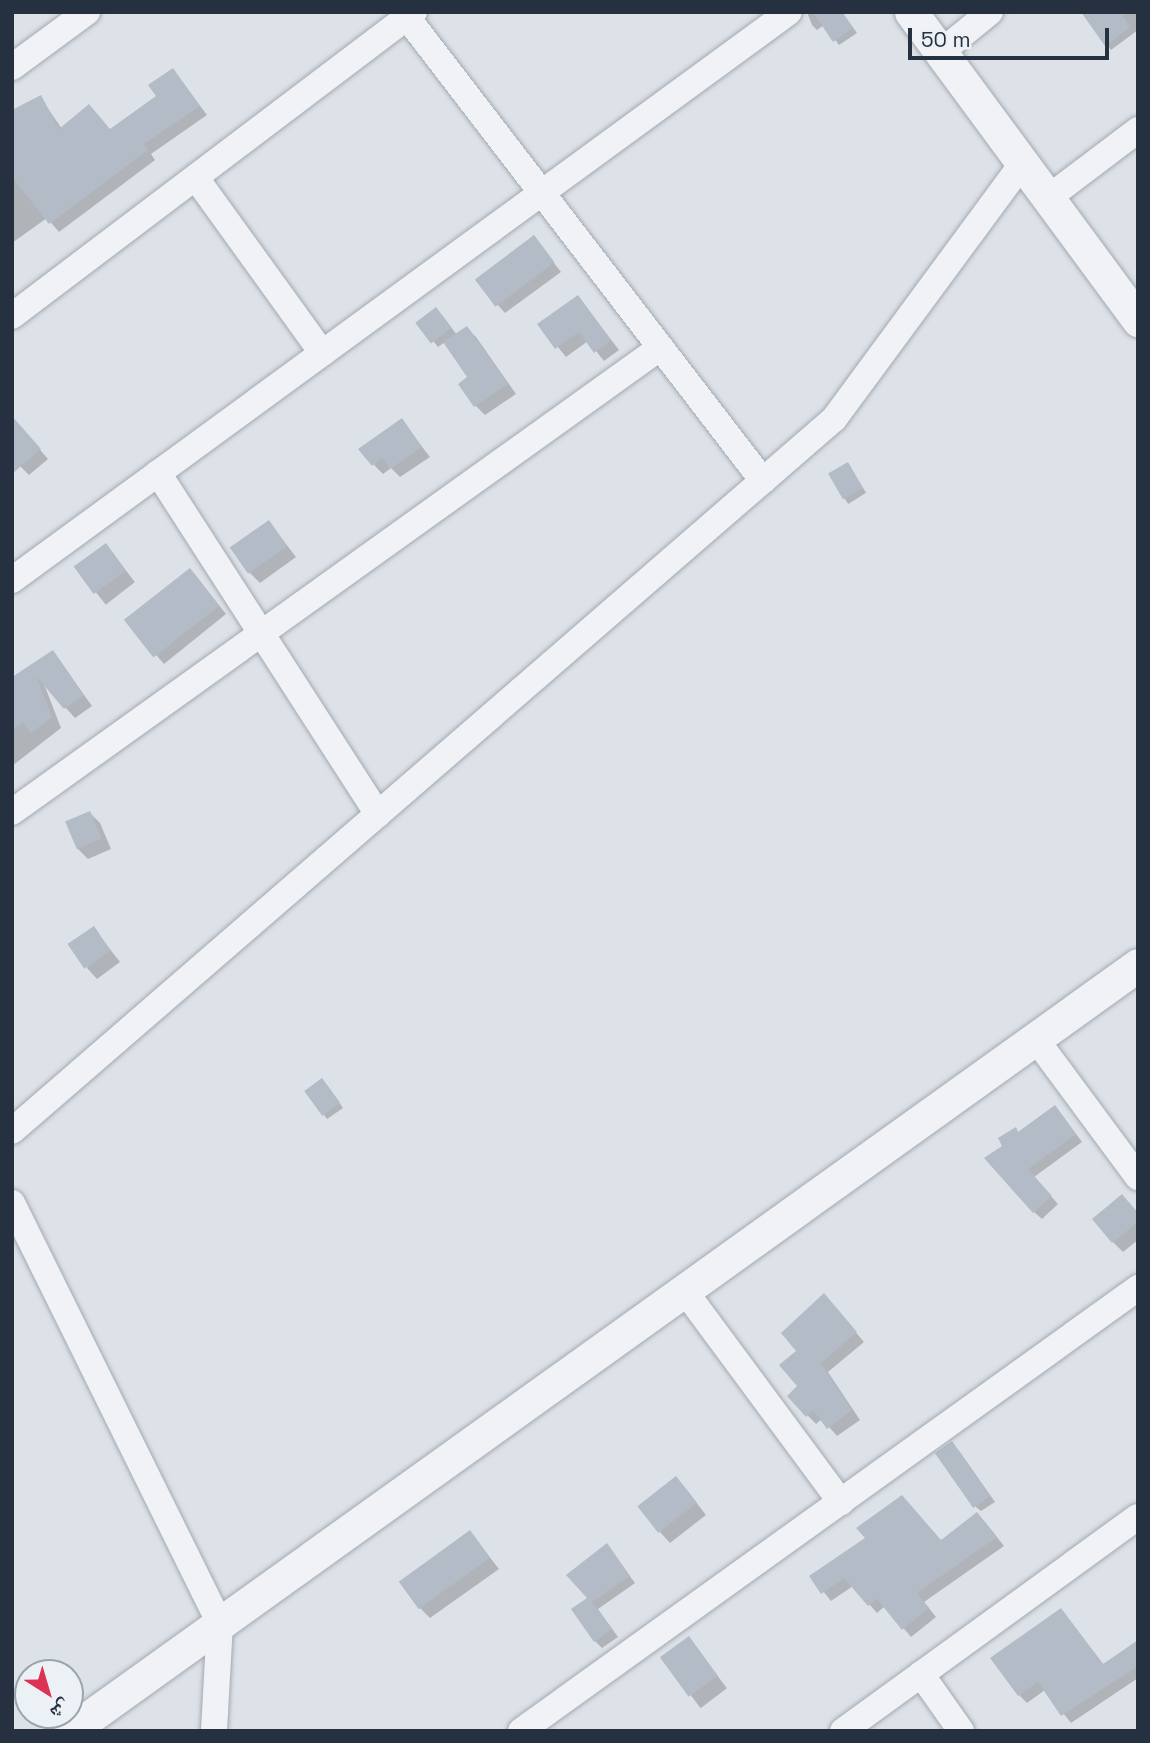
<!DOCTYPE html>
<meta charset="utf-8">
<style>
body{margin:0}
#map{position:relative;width:1150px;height:1743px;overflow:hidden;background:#dde2e8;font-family:"Space Grotesk","Noto Naskh Arabic",sans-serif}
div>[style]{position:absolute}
.shadow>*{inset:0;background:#0003;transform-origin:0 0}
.building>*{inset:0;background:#b3bbc6;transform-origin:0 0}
.roads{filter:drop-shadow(0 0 2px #a2a9b2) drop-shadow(0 0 2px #a2a9b2)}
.minor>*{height:26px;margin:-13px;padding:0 13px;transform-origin:13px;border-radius:13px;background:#f0f2f6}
.tertiary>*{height:33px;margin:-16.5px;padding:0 16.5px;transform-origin:16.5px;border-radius:16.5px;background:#f0f2f6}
span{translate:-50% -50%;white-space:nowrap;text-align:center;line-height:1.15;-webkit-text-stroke:6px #ecf1f6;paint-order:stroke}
.frame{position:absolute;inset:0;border:14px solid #253040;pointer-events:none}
.north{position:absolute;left:14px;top:1659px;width:70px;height:70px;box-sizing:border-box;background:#ecf1f6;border:2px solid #9ca4ad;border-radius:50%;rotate:143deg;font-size:19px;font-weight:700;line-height:28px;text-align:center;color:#253040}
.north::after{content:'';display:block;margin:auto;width:24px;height:32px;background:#dc3355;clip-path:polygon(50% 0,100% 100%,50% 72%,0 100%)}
.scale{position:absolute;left:908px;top:28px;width:201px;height:32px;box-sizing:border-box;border:4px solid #253040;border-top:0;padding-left:9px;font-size:21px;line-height:24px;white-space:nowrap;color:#253040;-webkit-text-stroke:5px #ecf1f6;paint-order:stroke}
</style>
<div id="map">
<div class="shadow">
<div style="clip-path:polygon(807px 12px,842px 12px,857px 33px,839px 45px,824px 25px,817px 30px,812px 25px)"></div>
<div style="clip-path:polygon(1083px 12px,1138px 12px,1138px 30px,1111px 50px)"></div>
<div style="clip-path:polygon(173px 70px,207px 115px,151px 154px,155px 160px,59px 232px,47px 218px,12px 243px,12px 112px,40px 97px,62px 129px,111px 131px,158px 96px)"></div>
<div style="clip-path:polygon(534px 237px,561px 272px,505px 313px,497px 304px)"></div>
<div style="clip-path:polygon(578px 297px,619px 350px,604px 361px,588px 341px,566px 357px,540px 325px)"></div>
<div style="clip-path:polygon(441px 314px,457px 335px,467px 328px,476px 337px,516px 394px,485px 415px,476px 406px,470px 377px,445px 342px,438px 347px,419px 323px)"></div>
<div style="clip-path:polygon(12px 417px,48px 459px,29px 475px,21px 467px)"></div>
<div style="clip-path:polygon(402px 421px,430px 457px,400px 477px,391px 468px,383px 474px,374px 465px)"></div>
<div style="left:848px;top:464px;width:34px;height:21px;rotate:58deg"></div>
<div style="clip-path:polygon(269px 522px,296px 557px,260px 583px,249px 572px)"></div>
<div style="left:106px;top:545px;width:47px;height:37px;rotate:52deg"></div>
<div style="clip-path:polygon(197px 578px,226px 614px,164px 664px,127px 621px)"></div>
<div style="clip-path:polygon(53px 652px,92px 706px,75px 718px,44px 684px,61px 728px,12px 766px,12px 678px)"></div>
<div style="clip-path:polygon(90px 813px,100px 823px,111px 849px,88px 859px,77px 848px)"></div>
<div style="clip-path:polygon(94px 929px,120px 962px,97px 979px,87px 968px)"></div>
<div style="clip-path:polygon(327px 1085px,343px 1108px,327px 1119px,307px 1091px)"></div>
<div style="clip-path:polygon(1062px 1115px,1082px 1142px,1034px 1177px,1058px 1204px,1042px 1219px,1034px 1212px,1016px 1130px,1019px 1133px)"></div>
<div style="clip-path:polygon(1122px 1196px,1138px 1213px,1138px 1240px,1123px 1252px,1113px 1242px)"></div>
<div style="clip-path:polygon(832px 1304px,864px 1342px,828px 1372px,860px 1420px,837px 1436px,822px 1419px,816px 1424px,789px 1396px,799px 1386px,798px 1351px)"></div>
<div style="clip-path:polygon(957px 1448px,995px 1502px,981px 1511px,976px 1507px)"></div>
<div style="clip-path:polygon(686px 1489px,706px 1515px,670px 1543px,660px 1532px)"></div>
<div style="clip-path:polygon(985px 1522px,1004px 1546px,924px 1602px,936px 1617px,911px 1637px,885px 1606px,877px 1613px,853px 1586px,831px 1601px,811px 1576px,942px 1542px)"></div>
<div style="clip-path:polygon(470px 1532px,499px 1569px,430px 1618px,420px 1608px)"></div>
<div style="clip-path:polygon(607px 1545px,635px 1583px,598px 1609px,618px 1637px,602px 1648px,595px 1641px,590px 1599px)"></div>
<div style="clip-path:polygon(1061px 1610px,1104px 1665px,1138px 1642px,1138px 1678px,1071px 1723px,1045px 1690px,1027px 1703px,1019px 1695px)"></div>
<div style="left:689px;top:1638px;width:63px;height:33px;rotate:53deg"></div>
</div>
<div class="building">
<div style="clip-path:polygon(813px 12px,842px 12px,853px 28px,833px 42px)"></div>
<div style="clip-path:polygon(1081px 12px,1120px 12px,1130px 27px,1105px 46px)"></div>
<div style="clip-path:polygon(173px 68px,200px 106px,144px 144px,148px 150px,49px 224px,12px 177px,12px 110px,41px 95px,59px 129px,89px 104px,110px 129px,156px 96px,148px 85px)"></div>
<div style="left:534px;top:235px;width:34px;height:74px;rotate:53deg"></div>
<div style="clip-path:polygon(578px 295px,611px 340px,594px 353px,579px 332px,555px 349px,537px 324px)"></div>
<div style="left:436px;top:307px;width:26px;height:26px;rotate:53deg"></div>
<div style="clip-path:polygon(467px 326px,508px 384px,474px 407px,458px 384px,467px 377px,443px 342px)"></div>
<div style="clip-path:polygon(12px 416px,41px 449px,12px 474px)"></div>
<div style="clip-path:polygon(402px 418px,422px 447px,390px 469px,382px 458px,372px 466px,358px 449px)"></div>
<div style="left:848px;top:462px;width:30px;height:23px;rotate:60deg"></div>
<div style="left:269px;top:520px;width:32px;height:48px;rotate:55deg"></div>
<div style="left:106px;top:543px;width:34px;height:40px;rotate:54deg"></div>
<div style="left:190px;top:568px;width:48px;height:84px;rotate:52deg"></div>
<div style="clip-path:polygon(53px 650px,84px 695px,64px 709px,36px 676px,52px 717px,31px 733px,23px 722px,12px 730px,12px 677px)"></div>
<div style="left:90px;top:811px;width:30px;height:27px;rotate:67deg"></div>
<div style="left:94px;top:926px;width:30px;height:32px;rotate:56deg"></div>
<div style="left:322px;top:1078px;width:31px;height:22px;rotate:54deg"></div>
<div style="clip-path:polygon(1055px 1105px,1076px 1134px,1028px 1169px,1052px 1196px,1033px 1213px,984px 1158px,1002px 1146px,998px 1138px,1016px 1127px,1018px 1132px)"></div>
<div style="clip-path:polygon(1122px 1194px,1138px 1213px,1138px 1222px,1112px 1243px,1092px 1219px)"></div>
<div style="clip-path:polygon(824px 1293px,857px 1332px,821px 1363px,852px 1410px,827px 1429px,813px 1410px,806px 1417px,787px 1396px,797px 1386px,779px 1365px,796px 1351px,781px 1333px)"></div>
<div style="left:952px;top:1441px;width:67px;height:21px;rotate:55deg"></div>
<div style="left:676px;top:1476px;width:34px;height:49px;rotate:52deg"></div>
<div style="clip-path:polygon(902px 1495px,941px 1540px,977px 1512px,997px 1537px,917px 1593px,929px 1608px,902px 1630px,877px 1599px,868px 1606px,844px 1578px,821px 1594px,809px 1576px,865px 1538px,856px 1528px)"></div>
<div style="left:470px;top:1530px;width:34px;height:88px;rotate:54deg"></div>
<div style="clip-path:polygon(607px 1543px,630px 1576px,592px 1602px,612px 1629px,594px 1642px,571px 1609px,587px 1598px,566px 1575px)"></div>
<div style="clip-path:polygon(1061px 1608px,1103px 1664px,1138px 1640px,1138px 1666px,1061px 1716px,1038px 1682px,1018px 1696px,990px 1658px)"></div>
<div style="left:689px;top:1636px;width:49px;height:36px;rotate:54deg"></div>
</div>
<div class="roads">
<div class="minor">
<div style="left:403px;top:12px;width:591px;rotate:52.49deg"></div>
<div style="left:941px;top:52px;width:63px;rotate:-39.2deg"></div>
<div style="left:12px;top:67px;width:93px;rotate:-36.3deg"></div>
<div style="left:196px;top:178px;width:216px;rotate:54.2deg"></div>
<div style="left:1048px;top:198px;width:113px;rotate:-37.1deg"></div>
<div style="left:12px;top:316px;width:504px;rotate:-37.1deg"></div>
<div style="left:158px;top:473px;width:406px;rotate:57.2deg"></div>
<div style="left:12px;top:580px;width:962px;rotate:-36.17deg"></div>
<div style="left:12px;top:812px;width:798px;rotate:-35.62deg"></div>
<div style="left:1035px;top:1038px;width:173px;rotate:53.5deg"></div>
<div style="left:12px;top:1131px;width:1087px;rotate:-40.9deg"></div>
<div style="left:834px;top:419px;width:318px;rotate:-53.6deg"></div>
<div style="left:12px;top:1203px;width:469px;rotate:63.7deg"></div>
<div style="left:220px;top:1623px;width:108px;rotate:93.2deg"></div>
<div style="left:684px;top:1290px;width:264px;rotate:53.5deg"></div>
<div style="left:921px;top:1674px;width:70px;rotate:54.9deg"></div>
<div style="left:521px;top:1731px;width:760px;rotate:-35.68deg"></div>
<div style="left:843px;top:1731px;width:364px;rotate:-36deg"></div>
</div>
<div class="tertiary">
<div style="left:911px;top:12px;width:383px;rotate:53.6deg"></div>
<div style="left:70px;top:1731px;width:1314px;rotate:-35.65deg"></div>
</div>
</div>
<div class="frame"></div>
<div class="north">ش</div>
<div class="scale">50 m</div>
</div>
